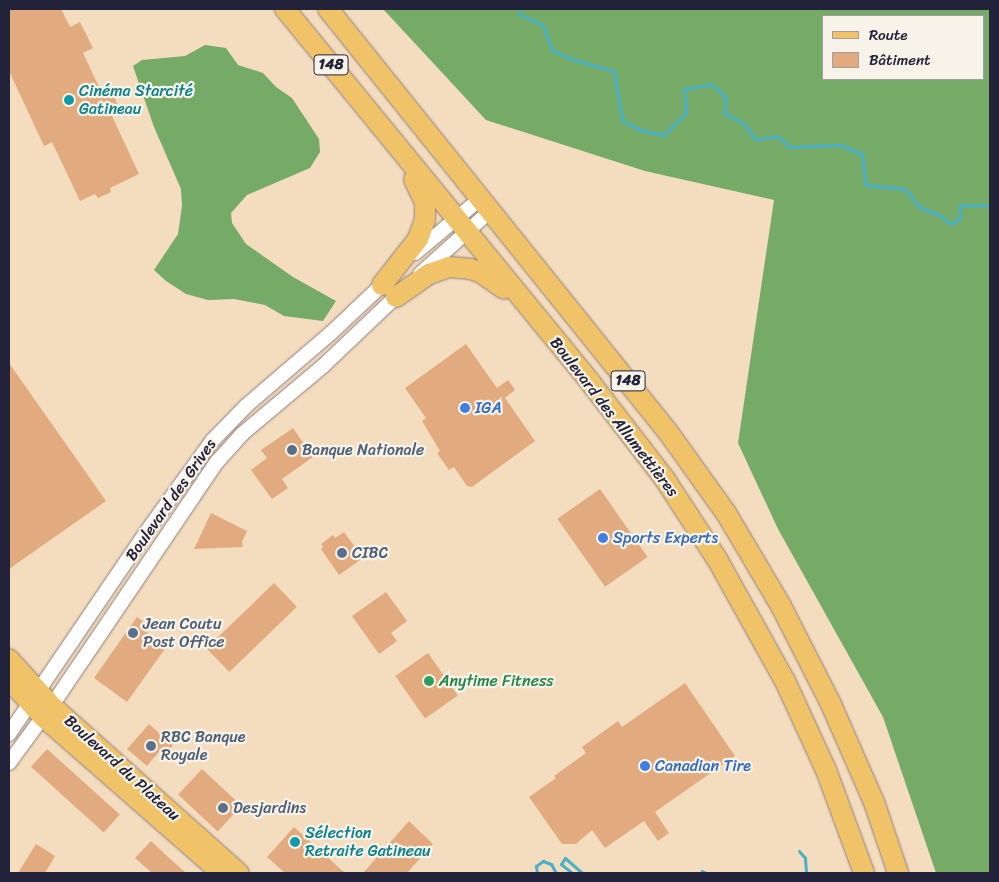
<!DOCTYPE html>
<meta charset="utf-8">
<style>
body{margin:0}
#map{position:relative;width:999px;height:882px;overflow:hidden;background:#f4dcbf;font-family:Sriracha,sans-serif}
div>[style]{position:absolute}
.forest>*{inset:0;background:#75aa67}
.stream>*{height:3px;margin:-1.5px;padding:0 1.5px;transform-origin:1.5px;border-radius:1.5px;background:#48b0c7}
.building>*{inset:0;background:#e2ab7f;transform-origin:0 0}
.roads{filter:drop-shadow(0 0 1px #8b7f7d) drop-shadow(0 0 1px #8b7f7d)}
.minor>*{height:14px;margin:-7px;padding:0 7px;transform-origin:7px;border-radius:7px;background:#fff}
.major>*{height:18px;margin:-9px;padding:0 9px;transform-origin:9px;border-radius:9px;background:#f0c369}
.highway>*{height:20px;margin:-10px;padding:0 10px;transform-origin:10px;border-radius:10px;background:#f0c369}
.dots>*{width:14px;height:14px;translate:-50% -50%;box-sizing:border-box;border:2px solid #f7f3e8;border-radius:50%}
span{translate:-50% -50%;white-space:nowrap;text-align:center;line-height:1.15;-webkit-text-stroke:4.5px #f7f3e8;paint-order:stroke}
.shield-label span{padding:1px 4px;background:#f7f3e8;border:1px solid;border-radius:4px;-webkit-text-stroke-width:0}
.shield-label{font-size:15px;color:#22223b;font-weight:700}
.culture-label{font-size:16px;color:#0d838f}
.left{translate:0 -50%;text-align:left}
.shop-label{font-size:16px;color:#366cbe}
.street-label{font-size:16px;color:#22223b}
.service-label{font-size:16px;color:#4e5e75}
.leisure-label{font-size:16px;color:#27864d}
.frame{position:absolute;inset:0;border:10px solid #22223b;pointer-events:none}
.legend{position:absolute;left:822px;top:15px;width:162px;height:65px;box-sizing:border-box;background:#f7f3e8;border:1px solid #a29fa3;margin:0;padding:6px 9px;list-style:none;font-size:15px;color:#22223b}
.legend li{display:flex;align-items:center;gap:10px;height:25px}
.legend b{width:25px;border:1px solid #a29fa3}
</style>
<div id="map">
<div class="forest">
<div style="clip-path:polygon(evenodd,383px 9px,990px 9px,990px 873px,936px 873px,883px 717px,778px 529px,738px 443px,774px 200px,645px 171px,486px 120px,383px 9px,823px 16px,983px 16px,983px 79px,823px 79px,823px 16px)"></div>
<div style="clip-path:polygon(205px 45px,226px 48px,238px 65px,263px 73px,276px 87px,292px 98px,319px 139px,320px 152px,310px 168px,247px 195px,231px 213px,232px 223px,246px 244px,293px 277px,336px 301px,323px 321px,284px 316px,265px 305px,234px 299px,208px 300px,186px 294px,166px 281px,154px 270px,178px 234px,182px 206px,181px 189px,154px 127px,133px 66px,142px 60px,185px 56px)"></div>
</div>
<div class="stream">
<div style="left:519px;top:9px;width:6px;rotate:72deg"></div>
<div style="left:521px;top:15px;width:24px;rotate:24deg"></div>
<div style="left:543px;top:25px;width:27px;rotate:70deg"></div>
<div style="left:552px;top:50px;width:21px;rotate:25deg"></div>
<div style="left:571px;top:59px;width:45px;rotate:15.6deg"></div>
<div style="left:614px;top:71px;width:50px;rotate:80.7deg"></div>
<div style="left:622px;top:120px;width:21px;rotate:29deg"></div>
<div style="left:640px;top:130px;width:25px;rotate:12deg"></div>
<div style="left:664px;top:135px;width:32px;rotate:-46deg"></div>
<div style="left:686px;top:112px;width:23px;rotate:-95deg"></div>
<div style="left:684px;top:89px;width:28px;rotate:-10deg"></div>
<div style="left:712px;top:84px;width:20px;rotate:45deg"></div>
<div style="left:726px;top:98px;width:15px;rotate:98deg"></div>
<div style="left:724px;top:113px;width:20px;rotate:27deg"></div>
<div style="left:742px;top:122px;width:21px;rotate:53deg"></div>
<div style="left:755px;top:139px;width:23px;rotate:-7deg"></div>
<div style="left:778px;top:136px;width:16px;rotate:45deg"></div>
<div style="left:789px;top:147px;width:51px;rotate:-2.2deg"></div>
<div style="left:840px;top:145px;width:24px;rotate:22deg"></div>
<div style="left:862px;top:154px;width:31px;rotate:83deg"></div>
<div style="left:866px;top:185px;width:39px;rotate:6deg"></div>
<div style="left:905px;top:189px;width:23px;rotate:52deg"></div>
<div style="left:919px;top:207px;width:22px;rotate:22deg"></div>
<div style="left:939px;top:215px;width:16px;rotate:35deg"></div>
<div style="left:952px;top:224px;width:10px;rotate:-37deg"></div>
<div style="left:960px;top:218px;width:13px;rotate:-90deg"></div>
<div style="left:960px;top:205px;width:30px"></div>
<div style="left:799px;top:851px;width:9px;rotate:49deg"></div>
<div style="left:805px;top:858px;width:15px;rotate:86deg"></div>
<div style="left:510px;top:873px;width:3px"></div>
<div style="left:537px;top:873px;width:7px;rotate:-98deg"></div>
<div style="left:536px;top:866px;width:9px;rotate:-36deg"></div>
<div style="left:543px;top:861px;width:9px;rotate:21deg"></div>
<div style="left:551px;top:864px;width:10px;rotate:61deg"></div>
<div style="left:572px;top:873px;width:14px;rotate:-141deg"></div>
<div style="left:561px;top:864px;width:7px;rotate:-56deg"></div>
<div style="left:565px;top:858px;width:23px;rotate:41deg"></div>
<div style="left:650px;top:873px;width:1px"></div>
<div style="left:701px;top:873px;width:2px;rotate:-63deg"></div>
<div style="left:702px;top:871px;width:4px;rotate:27deg"></div>
</div>
<div class="building">
<div style="clip-path:polygon(9px 9px,61px 9px,70px 27px,80px 22px,93px 48px,83px 53px,100px 89px,109px 85px,121px 112px,112px 116px,139px 174px,110px 188px,111px 192px,98px 198px,95px 194px,80px 201px,52px 142px,44px 146px,9px 71px)"></div>
<div style="clip-path:polygon(466px 344px,497px 388px,508px 380px,515px 390px,505px 398px,535px 441px,472px 487px,467px 486px,454px 467px,449px 470px,437px 453px,440px 451px,422px 421px,426px 418px,405px 388px)"></div>
<div style="clip-path:polygon(9px 363px,106px 501px,9px 569px)"></div>
<div style="clip-path:polygon(293px 428px,313px 457px,282px 479px,288px 488px,272px 499px,251px 470px,267px 458px,261px 450px)"></div>
<div style="left:600px;top:489px;width:83px;height:52px;rotate:55deg"></div>
<div style="clip-path:polygon(211px 513px,247px 531px,242px 542px,243px 547px,194px 549px)"></div>
<div style="clip-path:polygon(344px 532px,363px 558px,339px 575px,321px 549px,323px 547px,321px 544px,333px 535px,335px 538px)"></div>
<div style="left:274px;top:583px;width:33px;height:94px;rotate:46deg"></div>
<div style="clip-path:polygon(386px 592px,407px 621px,391px 633px,397px 641px,379px 654px,352px 616px)"></div>
<div style="clip-path:polygon(137px 617px,143px 621px,139px 627px,167px 646px,127px 702px,94px 678px)"></div>
<div style="left:428px;top:653px;width:52px;height:40px;rotate:55deg"></div>
<div style="clip-path:polygon(685px 683px,735px 756px,655px 812px,669px 833px,658px 841px,644px 821px,605px 848px,592px 830px,576px 844px,562px 844px,529px 797px,556px 778px,554px 776px,586px 753px,582px 747px,618px 721px,622px 727px)"></div>
<div style="clip-path:polygon(149px 724px,173px 745px,168px 751px,163px 747px,147px 766px,127px 749px)"></div>
<div style="left:47px;top:749px;width:98px;height:24px;rotate:42deg"></div>
<div style="left:202px;top:769px;width:54px;height:35px;rotate:43deg"></div>
<div style="clip-path:polygon(409px 821px,433px 844px,407px 873px,363px 873px)"></div>
<div style="clip-path:polygon(294px 827px,345px 873px,285px 873px,267px 857px)"></div>
<div style="clip-path:polygon(151px 841px,167px 856px,186px 873px,152px 873px,135px 858px)"></div>
<div style="clip-path:polygon(36px 844px,55px 856px,45px 873px,18px 873px)"></div>
</div>
<div class="roads">
<div class="minor">
<div style="left:415px;top:253px;width:85px;rotate:-39.7deg"></div>
<div style="left:420px;top:274px;width:94px;rotate:-42deg"></div>
<div style="left:9px;top:734px;width:245px;rotate:-55.8deg"></div>
<div style="left:147px;top:531px;width:111px;rotate:-54.2deg"></div>
<div style="left:212px;top:441px;width:49px;rotate:-45.8deg"></div>
<div style="left:246px;top:406px;width:112px;rotate:-40.7deg"></div>
<div style="left:331px;top:333px;width:77px;rotate:-43.4deg"></div>
<div style="left:9px;top:763px;width:84px;rotate:-53.7deg"></div>
<div style="left:59px;top:695px;width:282px;rotate:-55.9deg"></div>
<div style="left:217px;top:462px;width:38px;rotate:-48deg"></div>
<div style="left:242px;top:434px;width:106px;rotate:-40deg"></div>
<div style="left:323px;top:366px;width:110px;rotate:-43.5deg"></div>
</div>
<div class="major">
<div style="left:9px;top:658px;width:64px;rotate:47.5deg"></div>
<div style="left:52px;top:705px;width:252px;rotate:41.8deg"></div>
<div style="left:9px;top:681px;width:49px;rotate:47.5deg"></div>
<div style="left:42px;top:717px;width:237px;rotate:41.2deg"></div>
</div>
<div class="highway">
<div style="left:285px;top:9px;width:482px;rotate:50.7deg"></div>
<div style="left:590px;top:382px;width:121px;rotate:52.4deg"></div>
<div style="left:664px;top:478px;width:97px;rotate:56.8deg"></div>
<div style="left:717px;top:559px;width:140px;rotate:60.9deg"></div>
<div style="left:785px;top:681px;width:98px;rotate:65.3deg"></div>
<div style="left:826px;top:770px;width:110px;rotate:69.7deg"></div>
<div style="left:328px;top:9px;width:543px;rotate:51.21deg"></div>
<div style="left:668px;top:432px;width:100px;rotate:54.4deg"></div>
<div style="left:726px;top:513px;width:108px;rotate:59.4deg"></div>
<div style="left:781px;top:606px;width:108px;rotate:63deg"></div>
<div style="left:830px;top:702px;width:109px;rotate:66.3deg"></div>
<div style="left:874px;top:802px;width:75px;rotate:71.3deg"></div>
<div style="left:382px;top:285px;width:58px;rotate:-52deg"></div>
<div style="left:418px;top:239px;width:20px;rotate:-70deg"></div>
<div style="left:425px;top:220px;width:18px;rotate:-90deg"></div>
<div style="left:425px;top:202px;width:25px;rotate:-116deg"></div>
<div style="left:396px;top:297px;width:40px;rotate:-34.9deg"></div>
<div style="left:429px;top:274px;width:21px;rotate:-19deg"></div>
<div style="left:449px;top:267px;width:21px;rotate:5deg"></div>
<div style="left:470px;top:269px;width:10px;rotate:17deg"></div>
<div style="left:480px;top:272px;width:29px;rotate:35deg"></div>
</div>
</div>
<div class="dots">
<div style="left:69px;top:100px;background:#0f9aa8"></div>
<div style="left:465px;top:408px;background:#3f7fe0"></div>
<div style="left:292px;top:450px;background:#5c6f8a"></div>
<div style="left:603px;top:538px;background:#3f7fe0"></div>
<div style="left:342px;top:553px;background:#5c6f8a"></div>
<div style="left:133px;top:633px;background:#5c6f8a"></div>
<div style="left:429px;top:681px;background:#2e9e5b"></div>
<div style="left:151px;top:746px;background:#5c6f8a"></div>
<div style="left:645px;top:766px;background:#3f7fe0"></div>
<div style="left:223px;top:808px;background:#5c6f8a"></div>
<div style="left:295px;top:842px;background:#0f9aa8"></div>
</div>
<div class="shield-label">
<span style="left:331px;top:65px">148</span>
<span style="left:628px;top:381px">148</span>
</div>
<div class="culture-label">
<span class="left" style="left:79px;top:100px">Cinéma Starcité<br>Gatineau</span>
<span class="left" style="left:305px;top:842px">Sélection<br>Retraite Gatineau</span>
</div>
<div class="shop-label">
<span class="left" style="left:475px;top:408px">IGA</span>
<span class="left" style="left:613px;top:538px">Sports Experts</span>
<span class="left" style="left:655px;top:766px">Canadian Tire</span>
</div>
<div class="street-label">
<span style="left:614px;top:417px;rotate:52deg">Boulevard des Allumettières</span>
<span style="left:171px;top:500px;rotate:-55deg">Boulevard des Grives</span>
<span style="left:122px;top:768px;rotate:42deg">Boulevard du Plateau</span>
</div>
<div class="service-label">
<span class="left" style="left:302px;top:450px">Banque Nationale</span>
<span class="left" style="left:352px;top:553px">CIBC</span>
<span class="left" style="left:143px;top:633px">Jean Coutu<br>Post Office</span>
<span class="left" style="left:161px;top:746px">RBC Banque<br>Royale</span>
<span class="left" style="left:233px;top:808px">Desjardins</span>
</div>
<div class="leisure-label">
<span class="left" style="left:439px;top:681px">Anytime Fitness</span>
</div>
<div class="frame"></div>
<ul class="legend">
<li><b style="height:6px;background:#f0c369"></b>Route</li>
<li><b style="height:14px;background:#e2ab7f"></b>Bâtiment</li>
</ul>
</div>
